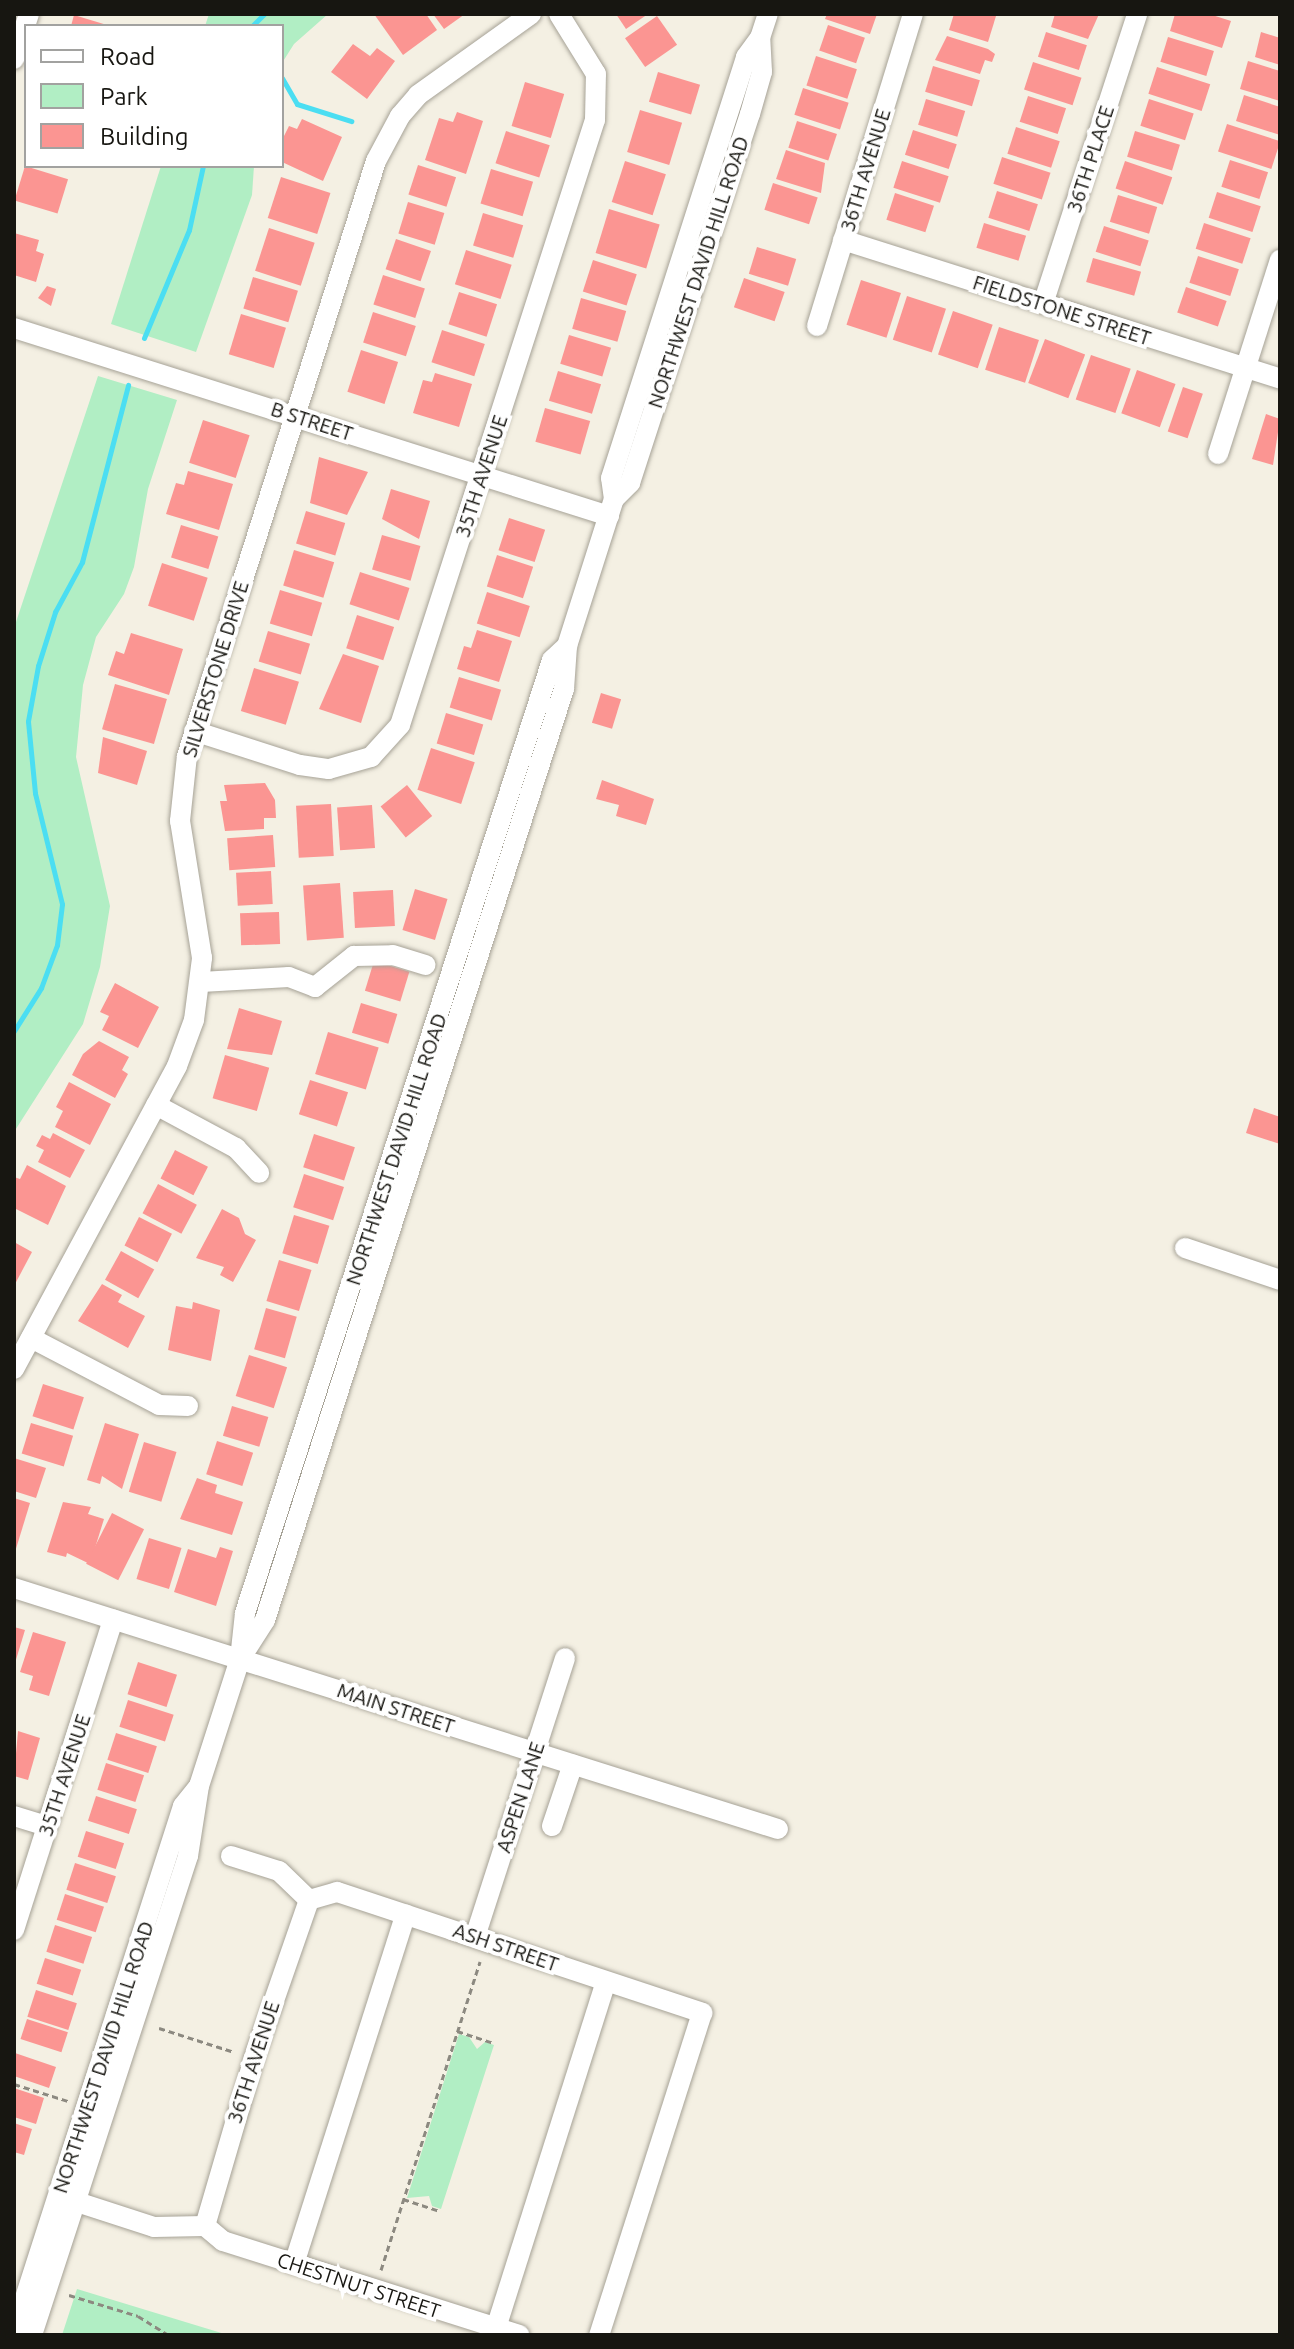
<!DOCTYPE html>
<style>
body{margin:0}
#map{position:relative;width:1294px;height:2349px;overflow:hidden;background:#f4f0e3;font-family:Ubuntu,sans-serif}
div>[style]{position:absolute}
.green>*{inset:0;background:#b1eec4}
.stream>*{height:5px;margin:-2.5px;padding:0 2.5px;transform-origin:2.5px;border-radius:2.5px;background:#4bdef2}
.building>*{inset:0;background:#fb9592;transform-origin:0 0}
.path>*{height:3px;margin-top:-1.5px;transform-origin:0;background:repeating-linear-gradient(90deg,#8c8980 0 6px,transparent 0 10px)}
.roads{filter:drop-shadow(0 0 2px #a6a296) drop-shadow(0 0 2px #a6a296)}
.minor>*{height:20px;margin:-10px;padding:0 10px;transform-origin:10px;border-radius:10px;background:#fff}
span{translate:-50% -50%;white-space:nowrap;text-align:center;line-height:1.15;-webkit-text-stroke:8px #fff;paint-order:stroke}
.street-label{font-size:20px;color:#171611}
.frame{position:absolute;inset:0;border:16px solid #171611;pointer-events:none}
.legend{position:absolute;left:24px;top:24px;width:260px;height:144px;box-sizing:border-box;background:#fff;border:2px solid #a2a2a0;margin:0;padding:10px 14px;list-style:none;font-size:24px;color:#171611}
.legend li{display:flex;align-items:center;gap:16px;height:40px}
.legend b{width:40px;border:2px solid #a2a2a0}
</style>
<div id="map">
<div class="green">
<div style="clip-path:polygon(209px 14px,328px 14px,294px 44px,282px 63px,282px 26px,205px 26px)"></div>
<div style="clip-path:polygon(161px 166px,254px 166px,252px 195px,196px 352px,111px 324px)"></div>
<div style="clip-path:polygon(98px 376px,177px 400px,148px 489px,134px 567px,124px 594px,96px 637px,83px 685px,76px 757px,110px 906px,100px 967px,83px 1024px,14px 1132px,14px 628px)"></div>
<div style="clip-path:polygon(459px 2034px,469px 2037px,477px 2049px,485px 2042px,494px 2045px,441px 2209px,432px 2206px,429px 2196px,407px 2198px)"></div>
<div style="clip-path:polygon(77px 2289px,228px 2335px,62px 2335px)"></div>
</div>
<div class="stream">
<div style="left:252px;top:26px;width:17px;rotate:-45deg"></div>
<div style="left:282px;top:78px;width:30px;rotate:60deg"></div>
<div style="left:297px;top:104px;width:57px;rotate:17.5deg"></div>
<div style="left:144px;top:338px;width:117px;rotate:-67.4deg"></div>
<div style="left:189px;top:230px;width:66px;rotate:-77.7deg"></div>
<div style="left:14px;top:1031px;width:51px;rotate:-57.9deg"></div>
<div style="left:41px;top:988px;width:46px;rotate:-69.6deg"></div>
<div style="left:57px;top:945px;width:41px;rotate:-83deg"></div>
<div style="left:62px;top:904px;width:114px;rotate:-103.7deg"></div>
<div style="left:35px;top:793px;width:72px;rotate:-95.6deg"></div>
<div style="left:28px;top:721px;width:56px;rotate:-79.7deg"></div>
<div style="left:38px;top:666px;width:57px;rotate:-72.5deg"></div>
<div style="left:55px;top:612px;width:57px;rotate:-61.6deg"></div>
<div style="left:82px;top:562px;width:183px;rotate:-75.4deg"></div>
</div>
<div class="building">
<div style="clip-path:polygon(374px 14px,426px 14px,437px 30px,403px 55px)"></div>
<div style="clip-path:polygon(433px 14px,465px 14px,444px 29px)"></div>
<div style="clip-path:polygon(616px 14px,648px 14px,626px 29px)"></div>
<div style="clip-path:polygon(827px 14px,877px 14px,870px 34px,825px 19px)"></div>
<div style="clip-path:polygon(954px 14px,996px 16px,988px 42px,949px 30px)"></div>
<div style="clip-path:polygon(1055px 14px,1099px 14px,1088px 39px,1051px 27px)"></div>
<div style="clip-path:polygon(1175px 14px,1209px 14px,1231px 21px,1222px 48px,1170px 31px)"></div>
<div style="clip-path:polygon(74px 15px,107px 25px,107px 26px,71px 26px)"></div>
<div style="left:657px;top:16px;width:35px;height:39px;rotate:55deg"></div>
<div style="left:828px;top:25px;width:39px;height:27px;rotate:19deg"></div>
<div style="left:1046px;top:32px;width:43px;height:26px;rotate:18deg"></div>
<div style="clip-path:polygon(1261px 32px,1280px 38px,1280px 65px,1255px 57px)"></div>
<div style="clip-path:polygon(947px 36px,988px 49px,995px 54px,992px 62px,985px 60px,980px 74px,935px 60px)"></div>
<div style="left:1168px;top:37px;width:48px;height:26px;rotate:17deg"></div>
<div style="clip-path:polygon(353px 44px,370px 56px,377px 48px,395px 61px,367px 99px,331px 72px)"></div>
<div style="left:816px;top:56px;width:43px;height:31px;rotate:18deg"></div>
<div style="clip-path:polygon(1248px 61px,1280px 71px,1280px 101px,1240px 89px)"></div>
<div style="left:1033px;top:62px;width:51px;height:29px;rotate:18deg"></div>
<div style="left:933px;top:66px;width:49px;height:27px;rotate:17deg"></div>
<div style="left:1157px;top:67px;width:56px;height:28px;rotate:18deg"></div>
<div style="left:658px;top:72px;width:44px;height:31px;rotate:17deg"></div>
<div style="left:525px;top:82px;width:41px;height:46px;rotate:17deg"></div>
<div style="left:803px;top:88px;width:48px;height:28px;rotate:18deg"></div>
<div style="clip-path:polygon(1244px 95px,1280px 107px,1280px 135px,1236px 121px)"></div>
<div style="left:1028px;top:96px;width:40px;height:27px;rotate:18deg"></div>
<div style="left:926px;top:99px;width:41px;height:27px;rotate:17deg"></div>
<div style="left:1149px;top:99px;width:47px;height:28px;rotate:18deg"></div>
<div style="left:640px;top:110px;width:44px;height:44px;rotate:17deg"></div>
<div style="clip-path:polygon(457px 112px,483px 121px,466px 174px,425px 160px,439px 118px,453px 122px)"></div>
<div style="clip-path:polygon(302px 119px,342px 137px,323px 181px,282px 162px,282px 140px,289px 126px,297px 129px)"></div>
<div style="left:797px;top:121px;width:42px;height:28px;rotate:18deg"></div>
<div style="left:1227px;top:124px;width:56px;height:29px;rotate:18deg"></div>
<div style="left:1016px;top:127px;width:46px;height:28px;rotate:18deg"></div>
<div style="left:913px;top:130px;width:46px;height:26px;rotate:18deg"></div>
<div style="left:506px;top:131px;width:46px;height:34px;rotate:18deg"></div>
<div style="left:1135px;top:131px;width:47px;height:27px;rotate:17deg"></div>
<div style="clip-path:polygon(786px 150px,825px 163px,821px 193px,776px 179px)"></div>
<div style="left:1002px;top:157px;width:51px;height:28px;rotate:18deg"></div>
<div style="left:1230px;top:160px;width:40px;height:28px;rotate:18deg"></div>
<div style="left:625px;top:161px;width:43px;height:43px;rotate:18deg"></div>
<div style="left:902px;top:161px;width:49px;height:28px;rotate:18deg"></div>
<div style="left:1125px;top:161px;width:50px;height:29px;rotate:19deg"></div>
<div style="left:418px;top:165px;width:40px;height:31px;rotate:18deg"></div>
<div style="left:25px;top:166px;width:45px;height:36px;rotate:17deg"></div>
<div style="left:491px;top:169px;width:44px;height:36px;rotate:17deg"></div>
<div style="left:281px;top:177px;width:52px;height:43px;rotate:18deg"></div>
<div style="left:773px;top:183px;width:47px;height:28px;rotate:18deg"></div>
<div style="left:997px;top:191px;width:43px;height:28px;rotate:18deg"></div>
<div style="left:1217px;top:192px;width:46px;height:27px;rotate:18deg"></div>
<div style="left:895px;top:193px;width:41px;height:28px;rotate:18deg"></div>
<div style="left:1118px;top:195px;width:41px;height:28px;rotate:17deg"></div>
<div style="left:408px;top:202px;width:38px;height:33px;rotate:17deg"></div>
<div style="left:609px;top:209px;width:53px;height:46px;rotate:17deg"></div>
<div style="left:483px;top:213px;width:42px;height:34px;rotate:17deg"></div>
<div style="left:984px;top:223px;width:44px;height:26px;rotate:17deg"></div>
<div style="left:1204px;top:223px;width:49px;height:27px;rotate:18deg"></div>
<div style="left:1104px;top:226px;width:47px;height:27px;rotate:18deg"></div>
<div style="left:269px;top:228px;width:48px;height:45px;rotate:18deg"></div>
<div style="clip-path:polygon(14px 233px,39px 240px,36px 251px,44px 254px,36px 282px,14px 275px)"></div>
<div style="left:396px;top:239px;width:37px;height:32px;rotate:19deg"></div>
<div style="left:757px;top:247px;width:41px;height:28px;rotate:17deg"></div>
<div style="left:466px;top:250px;width:48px;height:36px;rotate:18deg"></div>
<div style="left:1198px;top:256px;width:43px;height:28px;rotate:18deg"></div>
<div style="left:1093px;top:258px;width:50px;height:25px;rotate:16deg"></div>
<div style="left:593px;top:260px;width:46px;height:33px;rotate:18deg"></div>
<div style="left:383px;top:275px;width:44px;height:31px;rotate:18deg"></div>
<div style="left:253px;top:277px;width:47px;height:33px;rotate:17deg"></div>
<div style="left:744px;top:278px;width:43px;height:31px;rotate:19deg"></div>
<div style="left:861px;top:280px;width:42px;height:47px;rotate:18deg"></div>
<div style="clip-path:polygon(47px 286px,56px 289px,51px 306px,38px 298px)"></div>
<div style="left:1186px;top:287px;width:43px;height:27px;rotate:19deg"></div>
<div style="left:459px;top:292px;width:40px;height:34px;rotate:18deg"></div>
<div style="left:907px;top:296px;width:41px;height:46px;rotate:18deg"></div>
<div style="left:581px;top:298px;width:47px;height:32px;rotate:16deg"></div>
<div style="left:953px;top:311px;width:42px;height:46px;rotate:19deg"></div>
<div style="left:373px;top:312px;width:45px;height:32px;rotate:18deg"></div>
<div style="left:241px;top:314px;width:47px;height:42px;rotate:17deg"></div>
<div style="left:999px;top:327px;width:42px;height:45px;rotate:18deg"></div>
<div style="left:442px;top:330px;width:45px;height:34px;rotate:18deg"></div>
<div style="left:569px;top:335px;width:44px;height:30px;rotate:17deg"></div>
<div style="left:1045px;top:339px;width:43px;height:47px;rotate:21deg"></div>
<div style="left:361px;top:350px;width:39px;height:44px;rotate:18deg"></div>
<div style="left:1091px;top:355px;width:42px;height:47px;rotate:19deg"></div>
<div style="left:1137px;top:370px;width:41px;height:46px;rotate:20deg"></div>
<div style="left:558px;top:371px;width:45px;height:31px;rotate:17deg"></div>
<div style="clip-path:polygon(435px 373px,472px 384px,459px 427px,413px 413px,423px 380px,432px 382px)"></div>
<div style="left:1183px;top:387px;width:21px;height:47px;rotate:19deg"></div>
<div style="left:545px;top:408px;width:47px;height:35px;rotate:16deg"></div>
<div style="clip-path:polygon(1266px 414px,1280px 419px,1273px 465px,1252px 459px)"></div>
<div style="left:203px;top:420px;width:49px;height:45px;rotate:18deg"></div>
<div style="clip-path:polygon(319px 457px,368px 472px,347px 515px,310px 503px)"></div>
<div style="clip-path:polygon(188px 471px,233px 484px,219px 530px,166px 514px,176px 483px,184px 485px)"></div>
<div style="clip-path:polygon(391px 489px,430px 501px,419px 539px,382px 519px)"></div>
<div style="left:306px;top:511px;width:41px;height:34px;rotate:17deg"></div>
<div style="left:509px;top:518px;width:38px;height:34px;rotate:18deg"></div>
<div style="left:181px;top:525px;width:39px;height:34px;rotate:17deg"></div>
<div style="left:382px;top:535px;width:40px;height:36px;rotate:16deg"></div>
<div style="left:294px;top:550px;width:42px;height:37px;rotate:17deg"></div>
<div style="left:497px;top:555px;width:38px;height:33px;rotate:18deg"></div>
<div style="left:162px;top:563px;width:48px;height:45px;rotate:18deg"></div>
<div style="left:360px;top:572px;width:52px;height:34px;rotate:18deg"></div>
<div style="left:280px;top:590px;width:44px;height:35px;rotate:17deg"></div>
<div style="left:487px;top:592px;width:45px;height:33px;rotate:18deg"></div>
<div style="left:357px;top:615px;width:39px;height:35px;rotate:18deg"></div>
<div style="clip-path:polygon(477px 630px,512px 641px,499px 682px,457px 669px,464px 646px,471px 648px)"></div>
<div style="left:268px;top:631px;width:44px;height:32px;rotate:17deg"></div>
<div style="clip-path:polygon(131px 633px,183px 649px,169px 695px,108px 675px,116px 651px,124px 654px)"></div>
<div style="clip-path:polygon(343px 654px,379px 666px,361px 723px,319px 709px)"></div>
<div style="left:254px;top:668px;width:47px;height:45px;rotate:17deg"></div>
<div style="left:459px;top:677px;width:44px;height:32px;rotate:17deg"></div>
<div style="left:115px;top:684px;width:54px;height:47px;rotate:16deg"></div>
<div style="left:601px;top:693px;width:21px;height:31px;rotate:17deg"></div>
<div style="left:446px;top:713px;width:39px;height:32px;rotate:17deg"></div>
<div style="clip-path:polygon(103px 737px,147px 751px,137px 785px,98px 773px)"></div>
<div style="left:431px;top:748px;width:46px;height:44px;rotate:18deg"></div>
<div style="clip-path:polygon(602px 780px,654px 799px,646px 825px,616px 816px,619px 805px,596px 799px)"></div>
<div style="clip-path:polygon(265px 783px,275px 800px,276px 818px,264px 818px,264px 829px,225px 831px,220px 801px,227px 801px,224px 785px)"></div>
<div style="left:407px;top:785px;width:40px;height:34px;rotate:51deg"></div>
<div style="left:331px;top:804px;width:52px;height:35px;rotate:87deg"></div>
<div style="left:372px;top:805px;width:43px;height:35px;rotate:86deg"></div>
<div style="left:273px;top:835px;width:32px;height:46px;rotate:86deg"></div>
<div style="left:271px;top:871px;width:33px;height:35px;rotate:87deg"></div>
<div style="left:340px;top:883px;width:55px;height:37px;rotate:86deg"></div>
<div style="left:415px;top:889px;width:34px;height:43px;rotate:17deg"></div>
<div style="left:393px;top:890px;width:36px;height:40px;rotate:87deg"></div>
<div style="left:279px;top:912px;width:32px;height:39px;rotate:88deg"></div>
<div style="left:374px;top:961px;width:37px;height:31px;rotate:17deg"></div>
<div style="clip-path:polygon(115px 983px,159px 1007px,138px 1048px,102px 1030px,109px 1016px,100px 1012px)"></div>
<div style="left:361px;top:1003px;width:38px;height:31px;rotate:17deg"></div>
<div style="clip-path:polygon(239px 1008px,282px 1021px,272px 1055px,227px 1049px)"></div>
<div style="left:328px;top:1032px;width:53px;height:44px;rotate:17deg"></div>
<div style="clip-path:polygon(99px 1041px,129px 1057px,122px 1070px,128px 1074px,115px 1098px,72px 1075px,83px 1054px)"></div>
<div style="left:225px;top:1055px;width:46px;height:45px;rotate:16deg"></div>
<div style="left:310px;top:1080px;width:40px;height:36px;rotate:18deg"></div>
<div style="clip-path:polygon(69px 1082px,111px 1104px,90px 1145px,55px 1127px,63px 1111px,56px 1107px)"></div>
<div style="clip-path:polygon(1254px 1108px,1280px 1117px,1280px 1144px,1246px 1133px)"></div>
<div style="clip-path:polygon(53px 1133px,85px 1150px,70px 1178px,38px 1162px,44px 1150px,36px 1146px,42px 1135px,50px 1139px)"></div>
<div style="left:314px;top:1134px;width:43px;height:35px;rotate:18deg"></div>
<div style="left:175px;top:1150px;width:37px;height:32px;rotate:27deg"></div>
<div style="clip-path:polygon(27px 1165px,66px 1186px,48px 1225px,14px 1208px,14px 1177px,20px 1179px)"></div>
<div style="left:304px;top:1174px;width:42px;height:35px;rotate:18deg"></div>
<div style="left:158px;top:1184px;width:44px;height:33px;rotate:28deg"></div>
<div style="clip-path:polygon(222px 1209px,239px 1218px,245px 1234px,256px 1240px,233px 1282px,220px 1275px,224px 1267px,196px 1258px)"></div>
<div style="left:294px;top:1215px;width:37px;height:40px;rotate:17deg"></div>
<div style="left:139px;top:1217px;width:37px;height:32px;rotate:27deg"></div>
<div style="clip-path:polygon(14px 1242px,32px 1252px,14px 1286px)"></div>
<div style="left:121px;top:1251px;width:38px;height:33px;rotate:29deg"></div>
<div style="left:279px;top:1260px;width:34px;height:43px;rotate:17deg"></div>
<div style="clip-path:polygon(102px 1284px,122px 1295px,118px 1302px,145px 1316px,128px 1348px,78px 1321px)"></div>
<div style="clip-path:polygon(193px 1302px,220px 1310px,211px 1361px,168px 1350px,176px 1306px,192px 1309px)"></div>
<div style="left:266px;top:1308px;width:32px;height:43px;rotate:16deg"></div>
<div style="left:249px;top:1355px;width:40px;height:43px;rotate:18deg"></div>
<div style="left:43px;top:1384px;width:43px;height:34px;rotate:18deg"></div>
<div style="left:232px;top:1406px;width:38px;height:31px;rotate:17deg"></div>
<div style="left:31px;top:1423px;width:44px;height:32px;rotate:17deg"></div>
<div style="clip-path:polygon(105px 1423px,139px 1434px,122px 1489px,102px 1476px,100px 1484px,87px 1480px)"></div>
<div style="left:217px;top:1441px;width:38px;height:35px;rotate:18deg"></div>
<div style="left:144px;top:1442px;width:34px;height:52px;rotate:17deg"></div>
<div style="clip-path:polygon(14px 1458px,46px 1468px,36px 1498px,14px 1491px)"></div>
<div style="clip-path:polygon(197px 1478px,217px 1485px,215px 1493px,243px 1502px,232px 1535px,180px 1519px)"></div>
<div style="clip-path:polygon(14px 1498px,30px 1503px,15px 1552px,14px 1552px)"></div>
<div style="clip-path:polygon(63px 1502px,91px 1507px,88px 1514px,104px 1519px,90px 1564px,67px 1553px,66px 1557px,47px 1552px)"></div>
<div style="left:112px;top:1513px;width:36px;height:57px;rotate:27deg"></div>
<div style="left:149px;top:1538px;width:34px;height:43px;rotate:17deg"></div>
<div style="clip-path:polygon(220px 1547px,233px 1551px,216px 1606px,174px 1592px,188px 1549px,216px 1558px)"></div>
<div style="clip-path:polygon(14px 1627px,25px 1630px,15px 1663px,14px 1663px)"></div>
<div style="clip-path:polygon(33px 1632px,66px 1642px,49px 1696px,29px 1690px,33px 1676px,20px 1672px)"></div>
<div style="left:138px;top:1662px;width:41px;height:34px;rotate:18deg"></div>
<div style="left:128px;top:1700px;width:48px;height:28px;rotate:18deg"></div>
<div style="clip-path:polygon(18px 1731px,40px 1738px,28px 1780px,14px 1776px)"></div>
<div style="left:116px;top:1733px;width:43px;height:28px;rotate:18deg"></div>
<div style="left:106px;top:1763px;width:40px;height:28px;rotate:18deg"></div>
<div style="left:96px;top:1796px;width:43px;height:26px;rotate:18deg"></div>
<div style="left:86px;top:1831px;width:40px;height:27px;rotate:18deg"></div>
<div style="left:75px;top:1863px;width:43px;height:28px;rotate:18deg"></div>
<div style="left:65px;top:1894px;width:41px;height:27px;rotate:18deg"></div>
<div style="left:55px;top:1925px;width:39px;height:28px;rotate:18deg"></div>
<div style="left:45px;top:1958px;width:38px;height:27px;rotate:18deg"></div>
<div style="left:36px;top:1990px;width:43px;height:28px;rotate:18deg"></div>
<div style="left:27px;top:2019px;width:43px;height:21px;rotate:18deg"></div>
<div style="clip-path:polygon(15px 2053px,56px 2067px,49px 2088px,14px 2076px)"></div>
<div style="clip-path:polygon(14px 2088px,44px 2098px,36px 2124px,14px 2117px)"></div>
<div style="clip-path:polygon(14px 2123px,32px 2129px,24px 2155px,14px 2152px)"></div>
</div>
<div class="path">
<div style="left:159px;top:2028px;width:79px;rotate:17.7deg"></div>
<div style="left:457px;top:2031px;width:39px;rotate:18deg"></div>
<div style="left:14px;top:2084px;width:57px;rotate:17.5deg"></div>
<div style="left:403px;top:2199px;width:39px;rotate:18deg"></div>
<div style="left:381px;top:2270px;width:324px;rotate:-72.2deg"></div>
<div style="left:69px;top:2295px;width:72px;rotate:16.9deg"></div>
<div style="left:138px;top:2316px;width:36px;rotate:32deg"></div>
</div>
<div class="roads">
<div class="minor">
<div style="left:14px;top:59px;width:47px;rotate:-71.6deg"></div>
<div style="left:843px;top:240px;width:459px;rotate:17.6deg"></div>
<div style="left:1043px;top:304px;width:305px;rotate:-72deg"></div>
<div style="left:817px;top:326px;width:326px;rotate:-72.9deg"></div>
<div style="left:14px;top:328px;width:624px;rotate:17.53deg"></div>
<div style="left:1218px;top:454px;width:204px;rotate:-72.3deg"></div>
<div style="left:614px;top:499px;width:23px;rotate:-45deg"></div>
<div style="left:630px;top:483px;width:388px;rotate:-72deg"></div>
<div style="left:750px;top:114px;width:44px;rotate:-74.1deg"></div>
<div style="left:762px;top:72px;width:34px;rotate:-93deg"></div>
<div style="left:194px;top:731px;width:111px;rotate:17.8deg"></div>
<div style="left:300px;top:765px;width:29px;rotate:8deg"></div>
<div style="left:329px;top:769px;width:44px;rotate:-15.9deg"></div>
<div style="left:371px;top:757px;width:43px;rotate:-47.8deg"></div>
<div style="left:400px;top:725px;width:636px;rotate:-72.14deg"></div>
<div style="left:595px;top:120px;width:46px;rotate:-88.8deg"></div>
<div style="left:596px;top:74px;width:70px;rotate:-121.7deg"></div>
<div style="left:201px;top:982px;width:88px;rotate:-3.3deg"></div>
<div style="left:289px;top:977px;width:28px;rotate:21deg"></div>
<div style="left:315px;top:987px;width:50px;rotate:-38.5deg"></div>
<div style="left:354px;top:956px;width:39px;rotate:-1deg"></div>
<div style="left:393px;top:955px;width:34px;rotate:17deg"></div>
<div style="left:156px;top:1105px;width:91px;rotate:28.3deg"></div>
<div style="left:236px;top:1148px;width:34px;rotate:47deg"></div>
<div style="left:1185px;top:1248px;width:100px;rotate:18.6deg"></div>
<div style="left:31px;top:1338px;width:144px;rotate:27.6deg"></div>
<div style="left:159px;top:1405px;width:29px;rotate:2deg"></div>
<div style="left:14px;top:1369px;width:344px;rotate:-61.7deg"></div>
<div style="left:177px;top:1066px;width:49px;rotate:-69.7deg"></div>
<div style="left:194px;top:1020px;width:63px;rotate:-82.6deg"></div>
<div style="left:202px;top:958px;width:139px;rotate:-99.1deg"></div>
<div style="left:180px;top:821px;width:65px;rotate:-83.9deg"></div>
<div style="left:187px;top:756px;width:624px;rotate:-72.38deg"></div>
<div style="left:376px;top:161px;width:51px;rotate:-61.9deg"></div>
<div style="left:400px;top:116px;width:28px;rotate:-49deg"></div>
<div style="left:418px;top:95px;width:139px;rotate:-35.6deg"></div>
<div style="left:14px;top:1588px;width:801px;rotate:17.51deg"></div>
<div style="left:240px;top:1659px;width:46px;rotate:-57.3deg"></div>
<div style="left:265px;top:1620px;width:978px;rotate:-72.2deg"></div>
<div style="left:564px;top:689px;width:43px;rotate:-86deg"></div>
<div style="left:567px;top:646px;width:154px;rotate:-72.3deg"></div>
<div style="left:614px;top:499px;width:21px;rotate:-98deg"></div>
<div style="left:611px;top:478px;width:442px;rotate:-72.2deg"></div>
<div style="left:746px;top:57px;width:24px;rotate:-54deg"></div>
<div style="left:760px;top:38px;width:25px;rotate:-72deg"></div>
<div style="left:14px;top:1816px;width:34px;rotate:17deg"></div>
<div style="left:552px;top:1826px;width:65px;rotate:-71.3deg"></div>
<div style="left:231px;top:1856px;width:50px;rotate:17.4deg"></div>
<div style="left:279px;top:1871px;width:42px;rotate:44deg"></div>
<div style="left:309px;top:1900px;width:29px;rotate:-16deg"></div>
<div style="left:337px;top:1892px;width:385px;rotate:18.3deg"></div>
<div style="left:702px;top:2013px;width:338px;rotate:107.7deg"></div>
<div style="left:14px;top:1930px;width:326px;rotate:-72.3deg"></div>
<div style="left:475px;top:1937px;width:293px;rotate:-72.1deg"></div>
<div style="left:77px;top:2202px;width:81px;rotate:18deg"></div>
<div style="left:154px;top:2227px;width:51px;rotate:-1.1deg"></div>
<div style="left:205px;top:2226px;width:175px;rotate:-73.7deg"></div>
<div style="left:254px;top:2058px;width:167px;rotate:-70.8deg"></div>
<div style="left:205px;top:2226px;width:23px;rotate:40deg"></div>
<div style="left:223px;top:2241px;width:311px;rotate:17.6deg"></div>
<div style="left:294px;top:2264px;width:367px;rotate:-72.3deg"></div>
<div style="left:496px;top:2328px;width:363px;rotate:-72.4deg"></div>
<div style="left:14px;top:2332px;width:552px;rotate:-72.19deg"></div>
<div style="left:183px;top:1806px;width:22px;rotate:-51deg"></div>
<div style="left:32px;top:2335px;width:504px;rotate:-71.96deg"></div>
<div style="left:188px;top:1856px;width:71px;rotate:-81.1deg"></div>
<div style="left:199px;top:1786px;width:133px;rotate:-72.1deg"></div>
<div style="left:240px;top:1659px;width:46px;rotate:-83.8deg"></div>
<div style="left:245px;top:1613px;width:1001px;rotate:-72.14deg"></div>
<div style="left:552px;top:660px;width:21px;rotate:-43deg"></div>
</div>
</div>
<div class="street-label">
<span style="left:1090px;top:159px;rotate:-72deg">36TH PLACE</span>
<span style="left:865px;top:170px;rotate:-73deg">36TH AVENUE</span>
<span style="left:698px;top:272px;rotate:-72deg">NORTHWEST DAVID HILL ROAD</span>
<span style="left:1062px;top:310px;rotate:18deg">FIELDSTONE STREET</span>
<span style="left:312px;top:421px;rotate:18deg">B STREET</span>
<span style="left:481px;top:476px;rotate:-72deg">35TH AVENUE</span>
<span style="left:215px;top:669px;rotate:-73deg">SILVERSTONE DRIVE</span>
<span style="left:396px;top:1149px;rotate:-72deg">NORTHWEST DAVID HILL ROAD</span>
<span style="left:396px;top:1708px;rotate:18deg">MAIN STREET</span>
<span style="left:64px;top:1775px;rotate:-72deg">35TH AVENUE</span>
<span style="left:520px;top:1797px;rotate:-72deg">ASPEN LANE</span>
<span style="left:506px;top:1947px;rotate:19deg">ASH STREET</span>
<span style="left:103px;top:2057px;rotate:-72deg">NORTHWEST DAVID HILL ROAD</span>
<span style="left:253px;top:2062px;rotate:-72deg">36TH AVENUE</span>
<span style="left:359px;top:2285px;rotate:18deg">CHESTNUT STREET</span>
</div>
<div class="frame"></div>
<ul class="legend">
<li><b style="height:10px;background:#fff"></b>Road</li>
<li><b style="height:22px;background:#b1eec4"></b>Park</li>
<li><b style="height:22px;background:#fb9592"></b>Building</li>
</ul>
</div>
